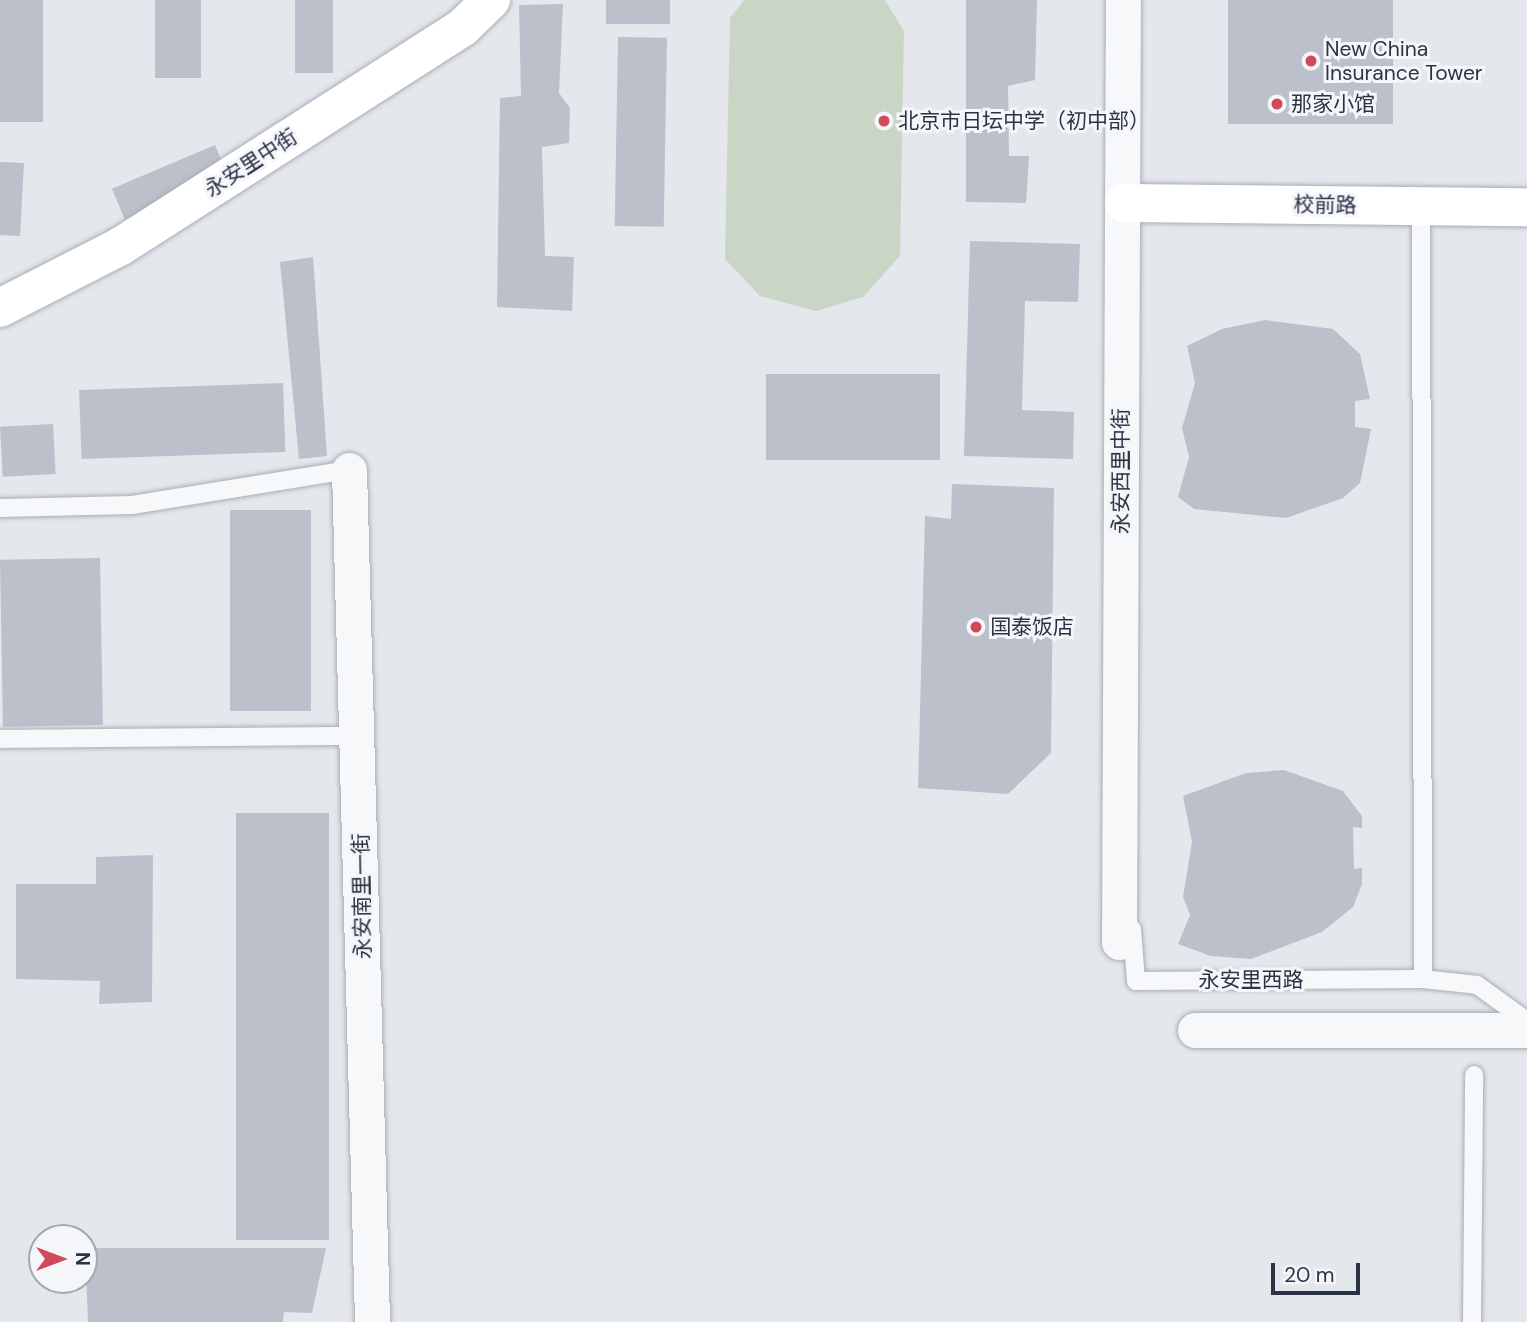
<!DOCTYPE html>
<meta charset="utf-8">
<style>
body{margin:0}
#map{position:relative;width:1527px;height:1322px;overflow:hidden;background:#e4e7ec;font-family:"DM Sans","Noto Sans SC",sans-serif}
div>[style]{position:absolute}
.green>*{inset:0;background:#c9d6c5}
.building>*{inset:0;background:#bbc0ca;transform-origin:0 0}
.roads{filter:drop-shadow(0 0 2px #a9aeb7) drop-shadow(0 0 2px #a9aeb7)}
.lane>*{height:18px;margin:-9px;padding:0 9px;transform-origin:9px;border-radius:9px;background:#f7f8fa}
.street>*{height:35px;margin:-17.5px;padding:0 17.5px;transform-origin:17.5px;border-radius:17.5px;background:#f7f8fa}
.secondary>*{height:38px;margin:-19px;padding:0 19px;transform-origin:19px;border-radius:19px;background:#fff}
.dots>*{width:19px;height:19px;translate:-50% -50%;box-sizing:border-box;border:4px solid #f4f6f9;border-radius:50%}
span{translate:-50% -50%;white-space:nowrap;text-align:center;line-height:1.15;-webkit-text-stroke:6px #f4f6f9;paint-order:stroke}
.poi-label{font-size:21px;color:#2b3445}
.left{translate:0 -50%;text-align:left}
.street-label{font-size:21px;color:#2b3445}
.north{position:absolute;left:28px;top:1224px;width:70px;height:70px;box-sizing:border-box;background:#f4f6f9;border:2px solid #a4a8b1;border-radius:50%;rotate:90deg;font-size:19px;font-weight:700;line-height:28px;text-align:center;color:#2b3445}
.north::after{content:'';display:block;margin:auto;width:24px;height:32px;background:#d1495b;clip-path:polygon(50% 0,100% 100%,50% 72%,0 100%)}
.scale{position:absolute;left:1271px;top:1263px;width:89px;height:32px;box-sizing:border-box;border:4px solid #2b3445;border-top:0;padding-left:9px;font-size:21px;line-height:24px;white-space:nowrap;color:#2b3445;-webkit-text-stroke:5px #f4f6f9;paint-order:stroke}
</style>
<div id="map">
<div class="green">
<div style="clip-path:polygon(744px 0,885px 0,904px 31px,900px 256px,863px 297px,816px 311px,760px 296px,725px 259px,730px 18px)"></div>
</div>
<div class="building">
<div style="left:0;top:0;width:43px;height:122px"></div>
<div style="left:155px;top:0;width:46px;height:78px"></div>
<div style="left:295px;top:0;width:38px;height:73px"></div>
<div style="left:606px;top:0;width:64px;height:24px"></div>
<div style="clip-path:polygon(966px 0,1037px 0,1035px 80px,1008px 86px,1009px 156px,1029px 156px,1026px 203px,966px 202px)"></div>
<div style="left:1228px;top:0;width:165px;height:124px"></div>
<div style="clip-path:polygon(563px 4px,559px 93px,570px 108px,569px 143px,542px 147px,545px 256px,574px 257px,572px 311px,497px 307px,500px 98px,521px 96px,519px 5px)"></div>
<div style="left:618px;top:37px;width:49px;height:189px;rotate:1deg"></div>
<div style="left:215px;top:145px;width:33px;height:112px;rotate:67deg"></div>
<div style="clip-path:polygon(0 162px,24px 163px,20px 236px,0 235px)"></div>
<div style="clip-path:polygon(970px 241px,1080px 244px,1078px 302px,1025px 301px,1022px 410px,1074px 412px,1073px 459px,964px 456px)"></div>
<div style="clip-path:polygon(313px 257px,327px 456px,299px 459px,280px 262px)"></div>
<div style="clip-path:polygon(1265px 320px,1333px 329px,1360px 354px,1370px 399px,1355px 401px,1355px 427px,1371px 429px,1360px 483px,1343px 498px,1286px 518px,1194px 509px,1178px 497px,1189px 457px,1182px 428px,1195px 383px,1187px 346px,1222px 329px)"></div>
<div style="left:940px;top:374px;width:86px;height:174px;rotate:90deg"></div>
<div style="left:283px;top:383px;width:69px;height:204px;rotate:88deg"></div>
<div style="left:53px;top:424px;width:50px;height:53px;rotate:87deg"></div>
<div style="clip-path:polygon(952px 484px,1054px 488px,1051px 753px,1008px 794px,918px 788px,925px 516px,951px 519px)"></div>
<div style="left:311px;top:510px;width:201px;height:81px;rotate:90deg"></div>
<div style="left:100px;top:558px;width:167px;height:100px;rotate:89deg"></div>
<div style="clip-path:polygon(1284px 770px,1343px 791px,1362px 816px,1362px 828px,1353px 827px,1354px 869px,1362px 868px,1362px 884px,1353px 907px,1322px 932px,1251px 959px,1211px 956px,1178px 944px,1190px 915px,1183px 897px,1192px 842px,1183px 796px,1246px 773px)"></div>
<div style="left:329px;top:813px;width:427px;height:93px;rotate:90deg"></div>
<div style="clip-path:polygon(153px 855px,152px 1002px,99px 1004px,100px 981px,16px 979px,16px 884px,96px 884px,96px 857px)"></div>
<div style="clip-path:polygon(85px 1248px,326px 1248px,312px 1313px,284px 1312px,283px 1322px,88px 1322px)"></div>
</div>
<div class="roads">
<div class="lane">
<div style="left:1421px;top:205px;width:774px;rotate:89.85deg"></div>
<div style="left:0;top:508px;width:132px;rotate:-1.3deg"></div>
<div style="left:132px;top:505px;width:220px;rotate:-9.2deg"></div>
<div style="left:0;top:739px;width:358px;rotate:-0.5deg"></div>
<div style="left:1132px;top:929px;width:52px;rotate:85.6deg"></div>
<div style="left:1136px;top:981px;width:287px;rotate:-0.4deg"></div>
<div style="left:1423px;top:979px;width:54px;rotate:6.3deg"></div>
<div style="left:1477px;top:985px;width:62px;rotate:35.8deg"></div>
<div style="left:1472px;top:1322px;width:247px;rotate:-89.5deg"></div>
</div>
<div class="street">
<div style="left:349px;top:470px;width:852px;rotate:88.45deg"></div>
<div style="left:1119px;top:942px;width:942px;rotate:-89.76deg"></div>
<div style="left:1195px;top:1030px;width:332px"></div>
</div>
<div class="secondary">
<div style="left:1124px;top:203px;width:403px;rotate:0.6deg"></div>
<div style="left:0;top:308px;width:136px;rotate:-27.1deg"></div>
<div style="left:121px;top:246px;width:406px;rotate:-32.6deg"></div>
<div style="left:463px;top:27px;width:39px;rotate:-44deg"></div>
</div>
</div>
<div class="dots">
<div style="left:1311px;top:61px;background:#d1495b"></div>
<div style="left:1277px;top:104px;background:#d1495b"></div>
<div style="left:884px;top:121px;background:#d1495b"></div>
<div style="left:976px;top:627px;background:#d1495b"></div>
</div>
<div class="poi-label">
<span class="left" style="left:1325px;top:61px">New China<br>Insurance Tower</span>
<span class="left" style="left:1291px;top:104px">那家小馆</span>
<span class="left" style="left:898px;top:121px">北京市日坛中学（初中部）</span>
<span class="left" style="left:990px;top:627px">国泰饭店</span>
</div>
<div class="street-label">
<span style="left:251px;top:163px;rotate:-33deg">永安里中街</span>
<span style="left:1325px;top:205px;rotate:1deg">校前路</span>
<span style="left:1121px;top:471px;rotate:-90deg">永安西里中街</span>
<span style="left:362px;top:896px;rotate:-91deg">永安南里一街</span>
<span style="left:1251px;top:980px">永安里西路</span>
</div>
<div class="north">N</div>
<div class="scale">20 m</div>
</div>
